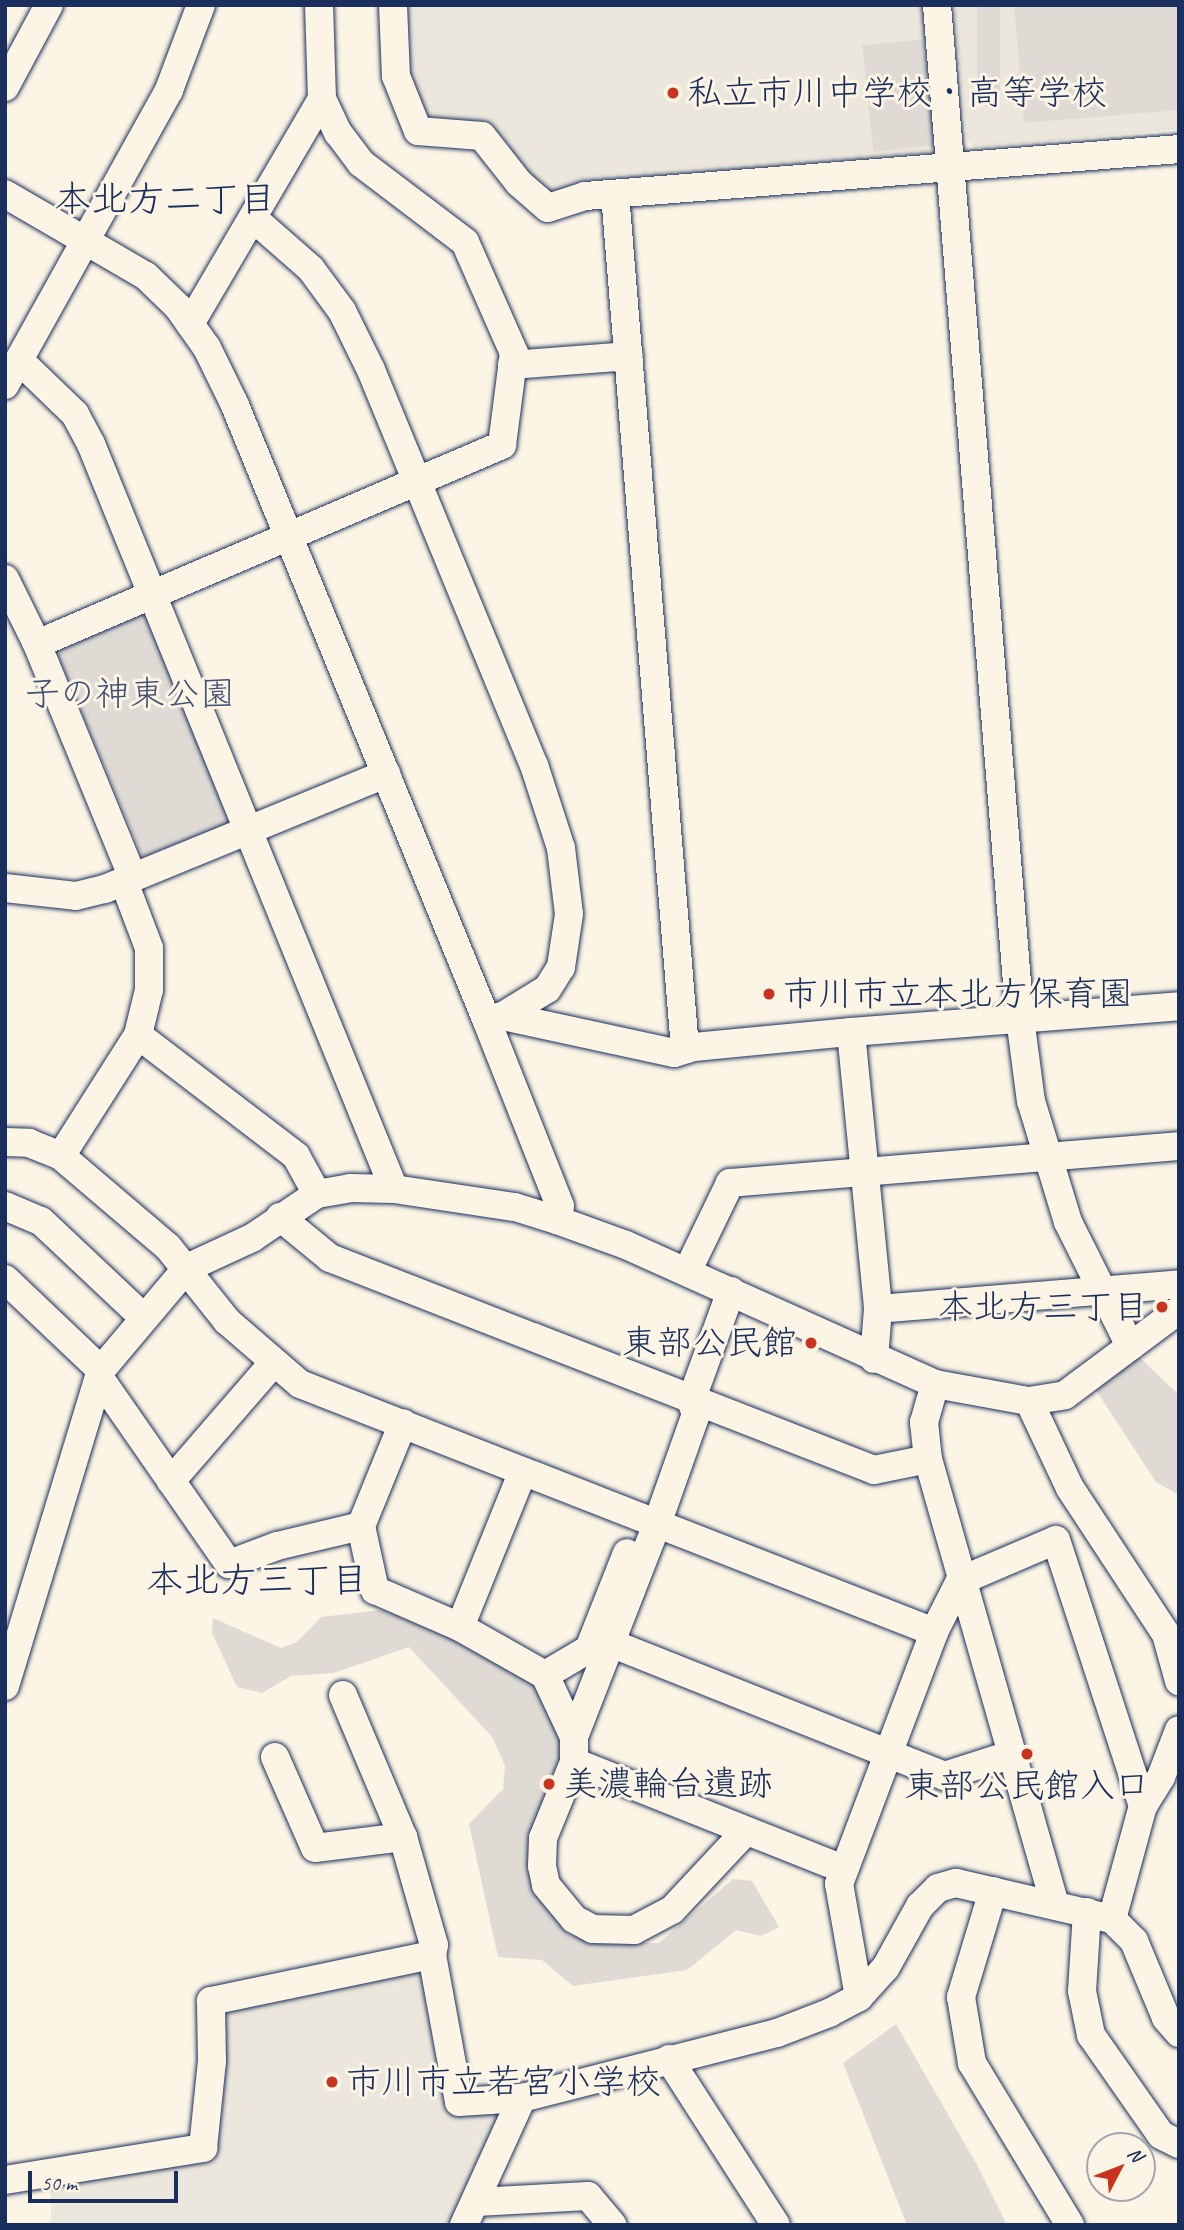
<!DOCTYPE html>
<meta charset="utf-8">
<style>
body{margin:0}
#map{position:relative;width:1184px;height:2230px;overflow:hidden;background:#fcf5e5;font-family:Caveat,"Klee One",sans-serif}
div>[style]{position:absolute}
.built>*{inset:0;background:#ece7dc}
.green>*{inset:0;background:#dfdbd4;transform-origin:0 0}
.roads{filter:drop-shadow(0 0 2px #1b2f5e) drop-shadow(0 0 2px #1b2f5e)}
.minor>*{height:28px;margin:-14px;padding:0 14px;transform-origin:14px;border-radius:14px;background:#fcf5e5}
.dots>*{width:19px;height:19px;translate:-50% -50%;box-sizing:border-box;border:4px solid #fcf5e5;border-radius:50%}
span{translate:-50% -50%;white-space:nowrap;text-align:center;line-height:1.15;-webkit-text-stroke:6px #fcf5e5;paint-order:stroke}
.poi-label{font-size:35px;color:#1b2f5e}
.left{translate:0 -50%;text-align:left}
.right{translate:-100% -50%;text-align:right}
.park-label{font-size:35px;color:#425176}
.neighbourhood-label{font-size:37px;color:#1b2f5e}
.frame{position:absolute;inset:0;border:7px solid #1b2f5e;pointer-events:none}
.north{position:absolute;left:1086px;top:2132px;width:70px;height:70px;box-sizing:border-box;background:#fcf5e5;border:2px solid #a2a6af;border-radius:50%;rotate:48deg;font-size:19px;font-weight:700;line-height:28px;text-align:center;color:#1b2f5e}
.north::after{content:'';display:block;margin:auto;width:24px;height:32px;background:#c8321e;clip-path:polygon(50% 0,100% 100%,50% 72%,0 100%)}
.scale{position:absolute;left:28px;top:2171px;width:150px;height:32px;box-sizing:border-box;border:4px solid #1b2f5e;border-top:0;padding-left:9px;font-size:21px;line-height:24px;white-space:nowrap;color:#1b2f5e;-webkit-text-stroke:5px #fcf5e5;paint-order:stroke}
</style>
<div id="map">
<div class="built">
<div style="clip-path:polygon(402px 5px,923px 5px,937px 146px,929px 153px,575px 183px,558px 196px,548px 196px,486px 120px,438px 124px,423px 117px,405px 70px)"></div>
<div style="clip-path:polygon(954px 5px,1179px 5px,1179px 129px,975px 148px,967px 140px)"></div>
<div style="clip-path:polygon(420px 1964px,453px 2105px,505px 2113px,454px 2225px,51px 2225px,51px 2182px,211px 2152px,216px 2013px)"></div>
</div>
<div class="green">
<div style="left:977px;top:5px;width:23px;height:101px"></div>
<div style="clip-path:polygon(1014px 5px,1179px 5px,1179px 110px,1024px 123px)"></div>
<div style="left:923px;top:39px;width:107px;height:61px;rotate:84deg"></div>
<div style="clip-path:polygon(142px 610px,153px 615px,237px 820px,153px 861px,142px 855px,58px 657px,61px 648px)"></div>
<div style="clip-path:polygon(1138px 1356px,1179px 1395px,1179px 1495px,1156px 1482px,1096px 1390px)"></div>
<div style="clip-path:polygon(381px 1610px,446px 1630px,537px 1684px,564px 1748px,535px 1888px,567px 1934px,594px 1943px,659px 1943px,733px 1879px,752px 1881px,779px 1927px,761px 1936px,736px 1930px,687px 1970px,573px 1986px,542px 1960px,498px 1957px,469px 1824px,503px 1789px,505px 1766px,493px 1738px,409px 1647px,334px 1673px,291px 1676px,262px 1693px,237px 1687px,212px 1633px,213px 1618px,281px 1648px,297px 1642px,321px 1617px)"></div>
<div style="clip-path:polygon(896px 2024px,977px 2165px,1007px 2225px,907px 2225px,843px 2063px)"></div>
</div>
<div class="roads">
<div class="minor">
<div style="left:393px;top:5px;width:71px;rotate:87.6deg"></div>
<div style="left:396px;top:76px;width:59px;rotate:68.2deg"></div>
<div style="left:418px;top:131px;width:64px;rotate:4.5deg"></div>
<div style="left:482px;top:136px;width:60px;rotate:51.8deg"></div>
<div style="left:519px;top:183px;width:38px;rotate:41deg"></div>
<div style="left:548px;top:208px;width:39px;rotate:-18deg"></div>
<div style="left:585px;top:196px;width:596px;rotate:-4.52deg"></div>
<div style="left:937px;top:5px;width:1016px;rotate:85.32deg"></div>
<div style="left:1020px;top:1018px;width:84px;rotate:82.5deg"></div>
<div style="left:1031px;top:1101px;width:127px;rotate:73deg"></div>
<div style="left:1068px;top:1222px;width:139px;rotate:63.4deg"></div>
<div style="left:5px;top:87px;width:93px;rotate:-61.8deg"></div>
<div style="left:5px;top:194px;width:163px;rotate:30.2deg"></div>
<div style="left:146px;top:276px;width:45px;rotate:44.1deg"></div>
<div style="left:178px;top:307px;width:50px;rotate:54.7deg"></div>
<div style="left:207px;top:348px;width:61px;rotate:63.9deg"></div>
<div style="left:234px;top:403px;width:666px;rotate:67.75deg"></div>
<div style="left:486px;top:1019px;width:201px;rotate:68.4deg"></div>
<div style="left:560px;top:1206px;width:14px;rotate:102deg"></div>
<div style="left:615px;top:194px;width:858px;rotate:85.32deg"></div>
<div style="left:253px;top:218px;width:77px;rotate:41.3deg"></div>
<div style="left:311px;top:269px;width:52px;rotate:53.6deg"></div>
<div style="left:342px;top:311px;width:66px;rotate:63.8deg"></div>
<div style="left:371px;top:370px;width:427px;rotate:67.6deg"></div>
<div style="left:534px;top:765px;width:87px;rotate:72deg"></div>
<div style="left:561px;top:848px;width:66px;rotate:83.1deg"></div>
<div style="left:569px;top:914px;width:54px;rotate:98.6deg"></div>
<div style="left:561px;top:967px;width:26px;rotate:122deg"></div>
<div style="left:547px;top:989px;width:52px;rotate:148.5deg"></div>
<div style="left:503px;top:1016px;width:17px;rotate:170deg"></div>
<div style="left:190px;top:324px;width:261px;rotate:-59.6deg"></div>
<div style="left:322px;top:99px;width:94px;rotate:-91.8deg"></div>
<div style="left:19px;top:360px;width:78px;rotate:44deg"></div>
<div style="left:75px;top:414px;width:34px;rotate:62deg"></div>
<div style="left:91px;top:444px;width:804px;rotate:67.87deg"></div>
<div style="left:512px;top:365px;width:117px;rotate:-4.4deg"></div>
<div style="left:5px;top:385px;width:338px;rotate:-60.9deg"></div>
<div style="left:169px;top:90px;width:91px;rotate:-69.4deg"></div>
<div style="left:5px;top:579px;width:72px;rotate:63.8deg"></div>
<div style="left:37px;top:644px;width:253px;rotate:67.7deg"></div>
<div style="left:37px;top:644px;width:506px;rotate:-23.17deg"></div>
<div style="left:502px;top:445px;width:93px;rotate:-82.6deg"></div>
<div style="left:514px;top:353px;width:121px;rotate:-113.8deg"></div>
<div style="left:465px;top:242px;width:131px;rotate:-142.8deg"></div>
<div style="left:361px;top:163px;width:38px;rotate:-127deg"></div>
<div style="left:338px;top:133px;width:38px;rotate:-115deg"></div>
<div style="left:5px;top:888px;width:71px;rotate:6.4deg"></div>
<div style="left:76px;top:896px;width:30px;rotate:-14deg"></div>
<div style="left:105px;top:889px;width:304px;rotate:-22.3deg"></div>
<div style="left:503px;top:1016px;width:175px;rotate:12.2deg"></div>
<div style="left:674px;top:1053px;width:21px;rotate:-17deg"></div>
<div style="left:694px;top:1047px;width:158px;rotate:-5.5deg"></div>
<div style="left:851px;top:1032px;width:329px;rotate:-4.5deg"></div>
<div style="left:851px;top:1032px;width:278px;rotate:84.4deg"></div>
<div style="left:878px;top:1309px;width:50px;rotate:94.6deg"></div>
<div style="left:138px;top:1035px;width:199px;rotate:37.4deg"></div>
<div style="left:296px;top:1156px;width:43px;rotate:61.1deg"></div>
<div style="left:5px;top:1142px;width:24px;rotate:2deg"></div>
<div style="left:29px;top:1143px;width:35px;rotate:22deg"></div>
<div style="left:61px;top:1156px;width:140px;rotate:40.4deg"></div>
<div style="left:168px;top:1247px;width:95px;rotate:51.4deg"></div>
<div style="left:227px;top:1321px;width:96px;rotate:40.8deg"></div>
<div style="left:300px;top:1384px;width:681px;rotate:21.36deg"></div>
<div style="left:61px;top:1156px;width:143px;rotate:-57.5deg"></div>
<div style="left:138px;top:1035px;width:46px;rotate:-76.3deg"></div>
<div style="left:149px;top:990px;width:42px;rotate:-90deg"></div>
<div style="left:149px;top:948px;width:71px;rotate:-110.7deg"></div>
<div style="left:5px;top:1206px;width:39px;rotate:23deg"></div>
<div style="left:41px;top:1221px;width:140px;rotate:43.3deg"></div>
<div style="left:280px;top:1217px;width:65px;rotate:39.4deg"></div>
<div style="left:330px;top:1258px;width:584px;rotate:21.29deg"></div>
<div style="left:874px;top:1470px;width:55px;rotate:-11.5deg"></div>
<div style="left:687px;top:1272px;width:99px;rotate:-64.2deg"></div>
<div style="left:730px;top:1183px;width:451px;rotate:-4.7deg"></div>
<div style="left:5px;top:1279px;width:132px;rotate:43.5deg"></div>
<div style="left:731px;top:1291px;width:117px;rotate:110deg"></div>
<div style="left:691px;top:1401px;width:14px;rotate:69deg"></div>
<div style="left:696px;top:1414px;width:117px;rotate:109.5deg"></div>
<div style="left:657px;top:1524px;width:229px;rotate:111.3deg"></div>
<div style="left:574px;top:1737px;width:25px;rotate:90deg"></div>
<div style="left:574px;top:1762px;width:82px;rotate:112.2deg"></div>
<div style="left:543px;top:1838px;width:28px;rotate:92deg"></div>
<div style="left:542px;top:1866px;width:19px;rotate:78deg"></div>
<div style="left:546px;top:1885px;width:44px;rotate:50.5deg"></div>
<div style="left:574px;top:1919px;width:21px;rotate:28deg"></div>
<div style="left:593px;top:1929px;width:41px;rotate:1.4deg"></div>
<div style="left:634px;top:1930px;width:43px;rotate:-27.8deg"></div>
<div style="left:672px;top:1910px;width:108px;rotate:-46.9deg"></div>
<div style="left:878px;top:1309px;width:302px;rotate:-4.7deg"></div>
<div style="left:99px;top:1377px;width:228px;rotate:55.2deg"></div>
<div style="left:229px;top:1564px;width:51px;rotate:-20.6deg"></div>
<div style="left:277px;top:1546px;width:86px;rotate:-13.4deg"></div>
<div style="left:361px;top:1526px;width:111px;rotate:-67.8deg"></div>
<div style="left:935px;top:1384px;width:40px;rotate:106deg"></div>
<div style="left:924px;top:1422px;width:37px;rotate:84deg"></div>
<div style="left:928px;top:1459px;width:464px;rotate:74.1deg"></div>
<div style="left:1029px;top:1401px;width:96px;rotate:64.8deg"></div>
<div style="left:1070px;top:1488px;width:175px;rotate:56.7deg"></div>
<div style="left:1166px;top:1634px;width:49px;rotate:74.5deg"></div>
<div style="left:171px;top:1481px;width:157px;rotate:-49.1deg"></div>
<div style="left:361px;top:1526px;width:66px;rotate:77.7deg"></div>
<div style="left:375px;top:1590px;width:93px;rotate:23.5deg"></div>
<div style="left:460px;top:1627px;width:98px;rotate:29.5deg"></div>
<div style="left:545px;top:1675px;width:68px;rotate:64.9deg"></div>
<div style="left:460px;top:1627px;width:168px;rotate:-68deg"></div>
<div style="left:613px;top:1644px;width:356px;rotate:21.7deg"></div>
<div style="left:944px;top:1776px;width:72px;rotate:-17.7deg"></div>
<div style="left:545px;top:1675px;width:51px;rotate:-30.6deg"></div>
<div style="left:589px;top:1649px;width:103px;rotate:-68.4deg"></div>
<div style="left:5px;top:1686px;width:330px;rotate:-73.1deg"></div>
<div style="left:101px;top:1370px;width:133px;rotate:-49.9deg"></div>
<div style="left:187px;top:1268px;width:72px;rotate:-24.8deg"></div>
<div style="left:252px;top:1238px;width:78px;rotate:-34.1deg"></div>
<div style="left:317px;top:1194px;width:34px;rotate:-10deg"></div>
<div style="left:350px;top:1188px;width:44px;rotate:1.3deg"></div>
<div style="left:394px;top:1189px;width:122px;rotate:8.5deg"></div>
<div style="left:515px;top:1207px;width:44px;rotate:17.2deg"></div>
<div style="left:557px;top:1220px;width:73px;rotate:19.9deg"></div>
<div style="left:626px;top:1245px;width:339px;rotate:24.2deg"></div>
<div style="left:935px;top:1384px;width:96px;rotate:10.3deg"></div>
<div style="left:1029px;top:1401px;width:36px;rotate:-9deg"></div>
<div style="left:1065px;top:1395px;width:142px;rotate:-36.7deg"></div>
<div style="left:343px;top:1695px;width:154px;rotate:67.1deg"></div>
<div style="left:403px;top:1837px;width:112px;rotate:74deg"></div>
<div style="left:434px;top:1945px;width:10px;rotate:101deg"></div>
<div style="left:432px;top:1955px;width:149px;rotate:79.6deg"></div>
<div style="left:459px;top:2102px;width:63px;rotate:-3.6deg"></div>
<div style="left:275px;top:1757px;width:99px;rotate:66.3deg"></div>
<div style="left:315px;top:1848px;width:89px;rotate:-7.1deg"></div>
<div style="left:574px;top:1762px;width:289px;rotate:21.7deg"></div>
<div style="left:993px;top:1891px;width:111px;rotate:106.8deg"></div>
<div style="left:961px;top:1997px;width:67px;rotate:80.5deg"></div>
<div style="left:972px;top:2063px;width:189px;rotate:58.8deg"></div>
<div style="left:1087px;top:1912px;width:79px;rotate:93.6deg"></div>
<div style="left:1082px;top:1991px;width:45px;rotate:78.4deg"></div>
<div style="left:1091px;top:2035px;width:122px;rotate:55deg"></div>
<div style="left:1161px;top:2135px;width:20px;rotate:27deg"></div>
<div style="left:1112px;top:1919px;width:117px;rotate:-74.7deg"></div>
<div style="left:1143px;top:1806px;width:34px;rotate:-58deg"></div>
<div style="left:1161px;top:1777px;width:50px;rotate:-69deg"></div>
<div style="left:859px;top:1997px;width:115px;rotate:-100deg"></div>
<div style="left:839px;top:1884px;width:269px;rotate:-69.3deg"></div>
<div style="left:934px;top:1632px;width:57px;rotate:-63deg"></div>
<div style="left:960px;top:1581px;width:104px;rotate:-23.1deg"></div>
<div style="left:1056px;top:1540px;width:280px;rotate:71.9deg"></div>
<div style="left:669px;top:2059px;width:197px;rotate:57.2deg"></div>
<div style="left:5px;top:2180px;width:201px;rotate:-9.2deg"></div>
<div style="left:203px;top:2148px;width:87px;rotate:-84.1deg"></div>
<div style="left:212px;top:2061px;width:60px;rotate:-91deg"></div>
<div style="left:211px;top:2001px;width:226px;rotate:-11.8deg"></div>
<div style="left:476px;top:2202px;width:112px;rotate:-3.1deg"></div>
<div style="left:588px;top:2196px;width:38px;rotate:50deg"></div>
<div style="left:464px;top:2225px;width:140px;rotate:-65.5deg"></div>
<div style="left:522px;top:2098px;width:263px;rotate:-14.3deg"></div>
<div style="left:777px;top:2033px;width:56px;rotate:-21deg"></div>
<div style="left:829px;top:2013px;width:34px;rotate:-28deg"></div>
<div style="left:859px;top:1997px;width:40px;rotate:-48deg"></div>
<div style="left:886px;top:1967px;width:70px;rotate:-60.9deg"></div>
<div style="left:920px;top:1906px;width:25px;rotate:-45deg"></div>
<div style="left:938px;top:1888px;width:19px;rotate:-16deg"></div>
<div style="left:956px;top:1883px;width:160px;rotate:13deg"></div>
<div style="left:1112px;top:1919px;width:31px;rotate:45deg"></div>
<div style="left:1134px;top:1941px;width:83px;rotate:67.4deg"></div>
<div style="left:1166px;top:2018px;width:20px;rotate:49deg"></div>
</div>
</div>
<div class="dots">
<div style="left:673px;top:93px;background:#c8321e"></div>
<div style="left:769px;top:994px;background:#c8321e"></div>
<div style="left:1162px;top:1307px;background:#c8321e"></div>
<div style="left:811px;top:1343px;background:#c8321e"></div>
<div style="left:1027px;top:1754px;background:#c8321e"></div>
<div style="left:549px;top:1784px;background:#c8321e"></div>
<div style="left:332px;top:2082px;background:#c8321e"></div>
</div>
<div class="poi-label">
<span class="left" style="left:687px;top:93px">私立市川中学校・高等学校</span>
<span class="left" style="left:783px;top:994px">市川市立本北方保育園</span>
<span class="right" style="left:1148px;top:1307px">本北方三丁目</span>
<span class="right" style="left:797px;top:1343px">東部公民館</span>
<span class="left" style="left:563px;top:1784px">美濃輪台遺跡</span>
<span style="left:1027px;top:1786px">東部公民館入口</span>
<span class="left" style="left:346px;top:2082px">市川市立若宮小学校</span>
</div>
<div class="park-label">
<span style="left:130px;top:694px">子の神東公園</span>
</div>
<div class="neighbourhood-label">
<span style="left:165px;top:199px">本北方二丁目</span>
<span style="left:257px;top:1580px">本北方三丁目</span>
</div>
<div class="frame"></div>
<div class="north">N</div>
<div class="scale">50 m</div>
</div>
